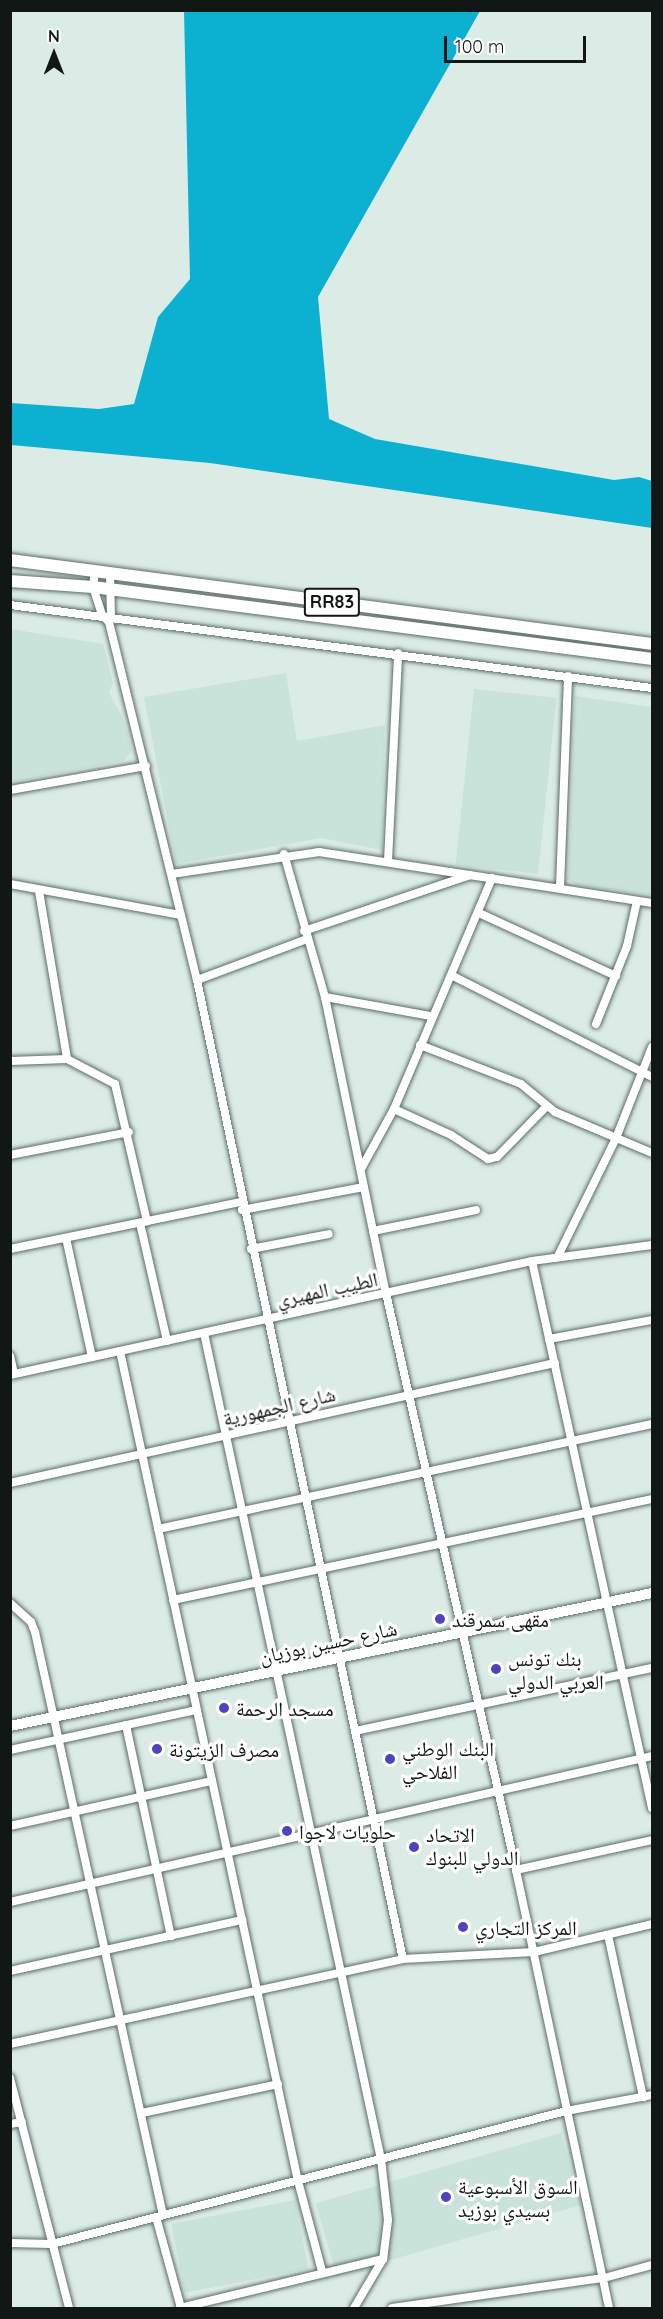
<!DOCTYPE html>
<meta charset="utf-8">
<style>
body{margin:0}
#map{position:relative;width:663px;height:2319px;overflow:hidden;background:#dbece7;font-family:Quicksand,"Noto Naskh Arabic",sans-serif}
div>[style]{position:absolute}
.built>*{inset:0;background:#c9e3db;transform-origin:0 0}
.water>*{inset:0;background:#0cb1d1}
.roads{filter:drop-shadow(0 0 2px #5d6c67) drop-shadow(0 0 2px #5d6c67)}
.minor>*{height:8px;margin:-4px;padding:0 4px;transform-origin:4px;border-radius:4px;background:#fff}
.secondary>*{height:10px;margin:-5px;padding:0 5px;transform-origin:5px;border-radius:5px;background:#fff}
.primary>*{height:12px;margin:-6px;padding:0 6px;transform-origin:6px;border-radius:6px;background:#fff}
.dots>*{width:16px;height:16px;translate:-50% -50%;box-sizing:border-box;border:3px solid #fff;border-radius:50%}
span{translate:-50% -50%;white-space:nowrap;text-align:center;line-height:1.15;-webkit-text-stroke:6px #fff;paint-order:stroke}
.shield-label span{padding:2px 4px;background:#fff;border:2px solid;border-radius:4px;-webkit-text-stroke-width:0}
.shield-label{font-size:18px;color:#111715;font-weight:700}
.street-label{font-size:20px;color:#111715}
.poi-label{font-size:20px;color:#111715}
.left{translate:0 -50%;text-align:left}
.frame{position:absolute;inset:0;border:12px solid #111715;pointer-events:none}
.north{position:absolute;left:24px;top:24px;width:60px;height:60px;-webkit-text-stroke:4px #fff;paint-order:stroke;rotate:0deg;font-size:16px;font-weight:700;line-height:24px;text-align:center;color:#111715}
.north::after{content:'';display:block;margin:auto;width:21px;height:27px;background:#111715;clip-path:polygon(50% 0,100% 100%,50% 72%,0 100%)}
.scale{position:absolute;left:444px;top:36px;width:142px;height:27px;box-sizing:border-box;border:3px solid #111715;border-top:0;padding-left:8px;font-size:18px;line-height:21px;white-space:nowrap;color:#111715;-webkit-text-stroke:4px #fff;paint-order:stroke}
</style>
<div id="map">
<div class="built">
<div style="clip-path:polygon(11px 629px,103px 644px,113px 683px,109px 693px,122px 716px,132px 750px,124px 761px,11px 782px)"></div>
<div style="clip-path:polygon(286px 673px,297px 741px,385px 725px,382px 850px,321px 838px,176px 864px,144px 697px)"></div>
<div style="left:474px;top:689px;width:83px;height:177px;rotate:6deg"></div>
<div style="clip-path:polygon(575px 696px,652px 707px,652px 895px,576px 885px,568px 879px)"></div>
<div style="left:561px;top:2133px;width:75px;height:255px;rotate:74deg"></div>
<div style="left:295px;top:2200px;width:70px;height:126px;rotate:79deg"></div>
</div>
<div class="water">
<div style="clip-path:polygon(184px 11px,480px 11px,318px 297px,329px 419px,375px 439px,614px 480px,639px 477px,652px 481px,652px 528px,210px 463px,11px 445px,11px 403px,99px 409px,134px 404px,158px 317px,190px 279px)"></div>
</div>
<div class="roads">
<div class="minor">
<div style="left:95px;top:572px;width:15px;rotate:98deg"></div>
<div style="left:93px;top:587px;width:29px;rotate:72deg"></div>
<div style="left:102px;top:615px;width:10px;rotate:45deg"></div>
<div style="left:109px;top:622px;width:369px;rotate:76.2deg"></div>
<div style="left:197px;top:980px;width:1000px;rotate:78.12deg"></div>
<div style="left:110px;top:573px;width:45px;rotate:88.7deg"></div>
<div style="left:10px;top:605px;width:647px;rotate:7.37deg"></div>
<div style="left:10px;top:790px;width:138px;rotate:-10deg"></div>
<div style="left:284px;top:854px;width:149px;rotate:74deg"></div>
<div style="left:325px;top:997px;width:302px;rotate:78.4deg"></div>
<div style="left:386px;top:1293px;width:591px;rotate:77.3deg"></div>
<div style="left:516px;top:1870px;width:448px;rotate:78deg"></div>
<div style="left:388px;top:861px;width:208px;rotate:-87.2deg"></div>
<div style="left:172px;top:874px;width:149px;rotate:-8.5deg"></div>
<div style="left:319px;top:852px;width:337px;rotate:8.7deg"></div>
<div style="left:10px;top:884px;width:173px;rotate:10.3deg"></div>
<div style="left:560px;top:887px;width:211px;rotate:-87.8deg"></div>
<div style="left:39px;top:891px;width:170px;rotate:80.5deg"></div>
<div style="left:479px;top:913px;width:151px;rotate:24.7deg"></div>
<div style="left:304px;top:931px;width:175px;rotate:-18.6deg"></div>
<div style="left:451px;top:975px;width:225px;rotate:26.9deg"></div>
<div style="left:197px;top:980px;width:117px;rotate:-20.4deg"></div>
<div style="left:325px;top:997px;width:108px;rotate:10.2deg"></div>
<div style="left:596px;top:1024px;width:84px;rotate:-68.3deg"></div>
<div style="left:627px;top:946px;width:46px;rotate:-77.5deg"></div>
<div style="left:420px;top:1045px;width:108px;rotate:21.1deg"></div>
<div style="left:521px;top:1084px;width:44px;rotate:39.5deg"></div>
<div style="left:555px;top:1112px;width:105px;rotate:22.9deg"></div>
<div style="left:10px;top:1061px;width:57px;rotate:-2deg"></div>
<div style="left:67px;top:1059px;width:54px;rotate:27.5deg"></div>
<div style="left:115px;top:1084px;width:141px;rotate:76.9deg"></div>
<div style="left:394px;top:1109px;width:63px;rotate:24.5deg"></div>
<div style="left:451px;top:1135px;width:44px;rotate:33deg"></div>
<div style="left:488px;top:1159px;width:9px;rotate:-13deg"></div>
<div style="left:497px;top:1157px;width:71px;rotate:-45.6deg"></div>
<div style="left:10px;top:1155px;width:121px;rotate:-10.9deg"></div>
<div style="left:361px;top:1169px;width:68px;rotate:-61.2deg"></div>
<div style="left:394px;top:1109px;width:251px;rotate:-67deg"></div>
<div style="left:242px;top:1210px;width:124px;rotate:-10.7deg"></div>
<div style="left:140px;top:1223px;width:121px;rotate:77.1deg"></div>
<div style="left:373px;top:1231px;width:105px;rotate:-11.5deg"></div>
<div style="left:66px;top:1238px;width:122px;rotate:77.7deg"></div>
<div style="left:10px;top:1249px;width:236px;rotate:-11.5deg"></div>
<div style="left:251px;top:1249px;width:79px;rotate:-10.9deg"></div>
<div style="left:558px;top:1256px;width:131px;rotate:-63.8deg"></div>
<div style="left:616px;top:1138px;width:98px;rotate:-68.4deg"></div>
<div style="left:532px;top:1261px;width:560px;rotate:77.63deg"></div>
<div style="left:204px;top:1333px;width:845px;rotate:77.91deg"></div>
<div style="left:381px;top:2159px;width:61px;rotate:83.5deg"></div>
<div style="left:388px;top:2220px;width:39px;rotate:97deg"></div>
<div style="left:383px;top:2259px;width:57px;rotate:120.6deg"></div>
<div style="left:549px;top:1339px;width:105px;rotate:-10.5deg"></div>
<div style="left:120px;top:1351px;width:849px;rotate:77.9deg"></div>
<div style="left:298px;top:2181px;width:93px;rotate:75.1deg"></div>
<div style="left:10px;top:1356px;width:18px;rotate:77deg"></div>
<div style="left:10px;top:1375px;width:534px;rotate:-12.32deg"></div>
<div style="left:532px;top:1261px;width:121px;rotate:-7.6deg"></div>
<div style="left:10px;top:1483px;width:558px;rotate:-12.42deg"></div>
<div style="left:158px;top:1529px;width:505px;rotate:-12deg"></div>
<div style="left:173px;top:1600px;width:490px;rotate:-11.9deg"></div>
<div style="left:10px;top:1603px;width:28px;rotate:42deg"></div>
<div style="left:31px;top:1622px;width:11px;rotate:68deg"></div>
<div style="left:35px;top:1632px;width:597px;rotate:77.62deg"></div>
<div style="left:126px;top:1725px;width:216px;rotate:78deg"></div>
<div style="left:355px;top:1731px;width:304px;rotate:-12deg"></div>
<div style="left:10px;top:1750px;width:190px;rotate:-12.1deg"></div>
<div style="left:10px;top:1826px;width:207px;rotate:-12.6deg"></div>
<div style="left:516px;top:1870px;width:139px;rotate:-12.4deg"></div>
<div style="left:10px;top:1902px;width:658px;rotate:-12.81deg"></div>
<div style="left:608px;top:1935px;width:166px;rotate:77.8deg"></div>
<div style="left:10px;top:1971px;width:238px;rotate:-12.4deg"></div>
<div style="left:10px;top:2044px;width:402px;rotate:-12.2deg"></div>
<div style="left:403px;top:1959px;width:131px;rotate:-3.1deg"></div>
<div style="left:534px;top:1952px;width:121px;rotate:-13.3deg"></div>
<div style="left:10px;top:2078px;width:237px;rotate:75.6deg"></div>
<div style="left:142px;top:2113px;width:139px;rotate:-12deg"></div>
<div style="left:10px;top:2124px;width:12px;rotate:-9deg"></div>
<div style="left:156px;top:2217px;width:94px;rotate:74.6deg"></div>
<div style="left:10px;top:2243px;width:42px;rotate:1.4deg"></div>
<div style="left:52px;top:2244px;width:531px;rotate:-14.51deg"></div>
<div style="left:566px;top:2111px;width:87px;rotate:-10.5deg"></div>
<div style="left:180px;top:2308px;width:209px;rotate:-13.6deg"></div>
<div style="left:392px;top:2308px;width:214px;rotate:-8.1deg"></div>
<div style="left:604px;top:2278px;width:50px;rotate:-15.2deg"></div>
</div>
<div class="secondary">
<div style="left:10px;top:1726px;width:656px;rotate:-11.7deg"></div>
</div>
<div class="primary">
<div style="left:10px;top:560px;width:647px;rotate:7.45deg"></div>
<div style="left:10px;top:581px;width:83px;rotate:4.1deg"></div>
<div style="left:93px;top:587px;width:564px;rotate:7.34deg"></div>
</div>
</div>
<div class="dots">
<div style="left:440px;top:1619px;background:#4f44bb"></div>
<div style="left:496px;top:1669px;background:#4f44bb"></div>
<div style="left:224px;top:1708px;background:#4f44bb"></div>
<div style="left:157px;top:1749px;background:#4f44bb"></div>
<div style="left:390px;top:1759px;background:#4f44bb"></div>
<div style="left:287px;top:1831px;background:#4f44bb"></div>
<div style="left:414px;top:1847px;background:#4f44bb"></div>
<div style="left:463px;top:1927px;background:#4f44bb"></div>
<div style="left:446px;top:2197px;background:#4f44bb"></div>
</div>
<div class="shield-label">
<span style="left:332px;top:602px">RR83</span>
</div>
<div class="street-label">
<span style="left:327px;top:1289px;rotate:-12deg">الطيب المهيري</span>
<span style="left:279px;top:1406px;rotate:-13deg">شارع الجمهورية</span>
<span style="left:328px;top:1642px;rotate:-12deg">شارع حسين بوزيان</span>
</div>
<div class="poi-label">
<span class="left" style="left:452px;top:1619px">مقهى سمرقند</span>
<span class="left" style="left:508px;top:1670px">بنك تونس<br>العربي الدولي</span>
<span class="left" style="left:236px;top:1708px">مسجد الرحمة</span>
<span class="left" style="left:402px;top:1760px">البنك الوطني<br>الفلاحي</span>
<span class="left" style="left:169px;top:1749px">مصرف الزيتونة</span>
<span class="left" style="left:299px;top:1831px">حلويات لاجوا</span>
<span class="left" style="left:426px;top:1846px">الاتحاد<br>الدولي للبنوك</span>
<span class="left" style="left:475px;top:1927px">المركز التجاري</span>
<span class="left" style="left:458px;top:2198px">السوق الأسبوعية<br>بسيدي بوزيد</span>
</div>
<div class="frame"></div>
<div class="north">N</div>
<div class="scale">100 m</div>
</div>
